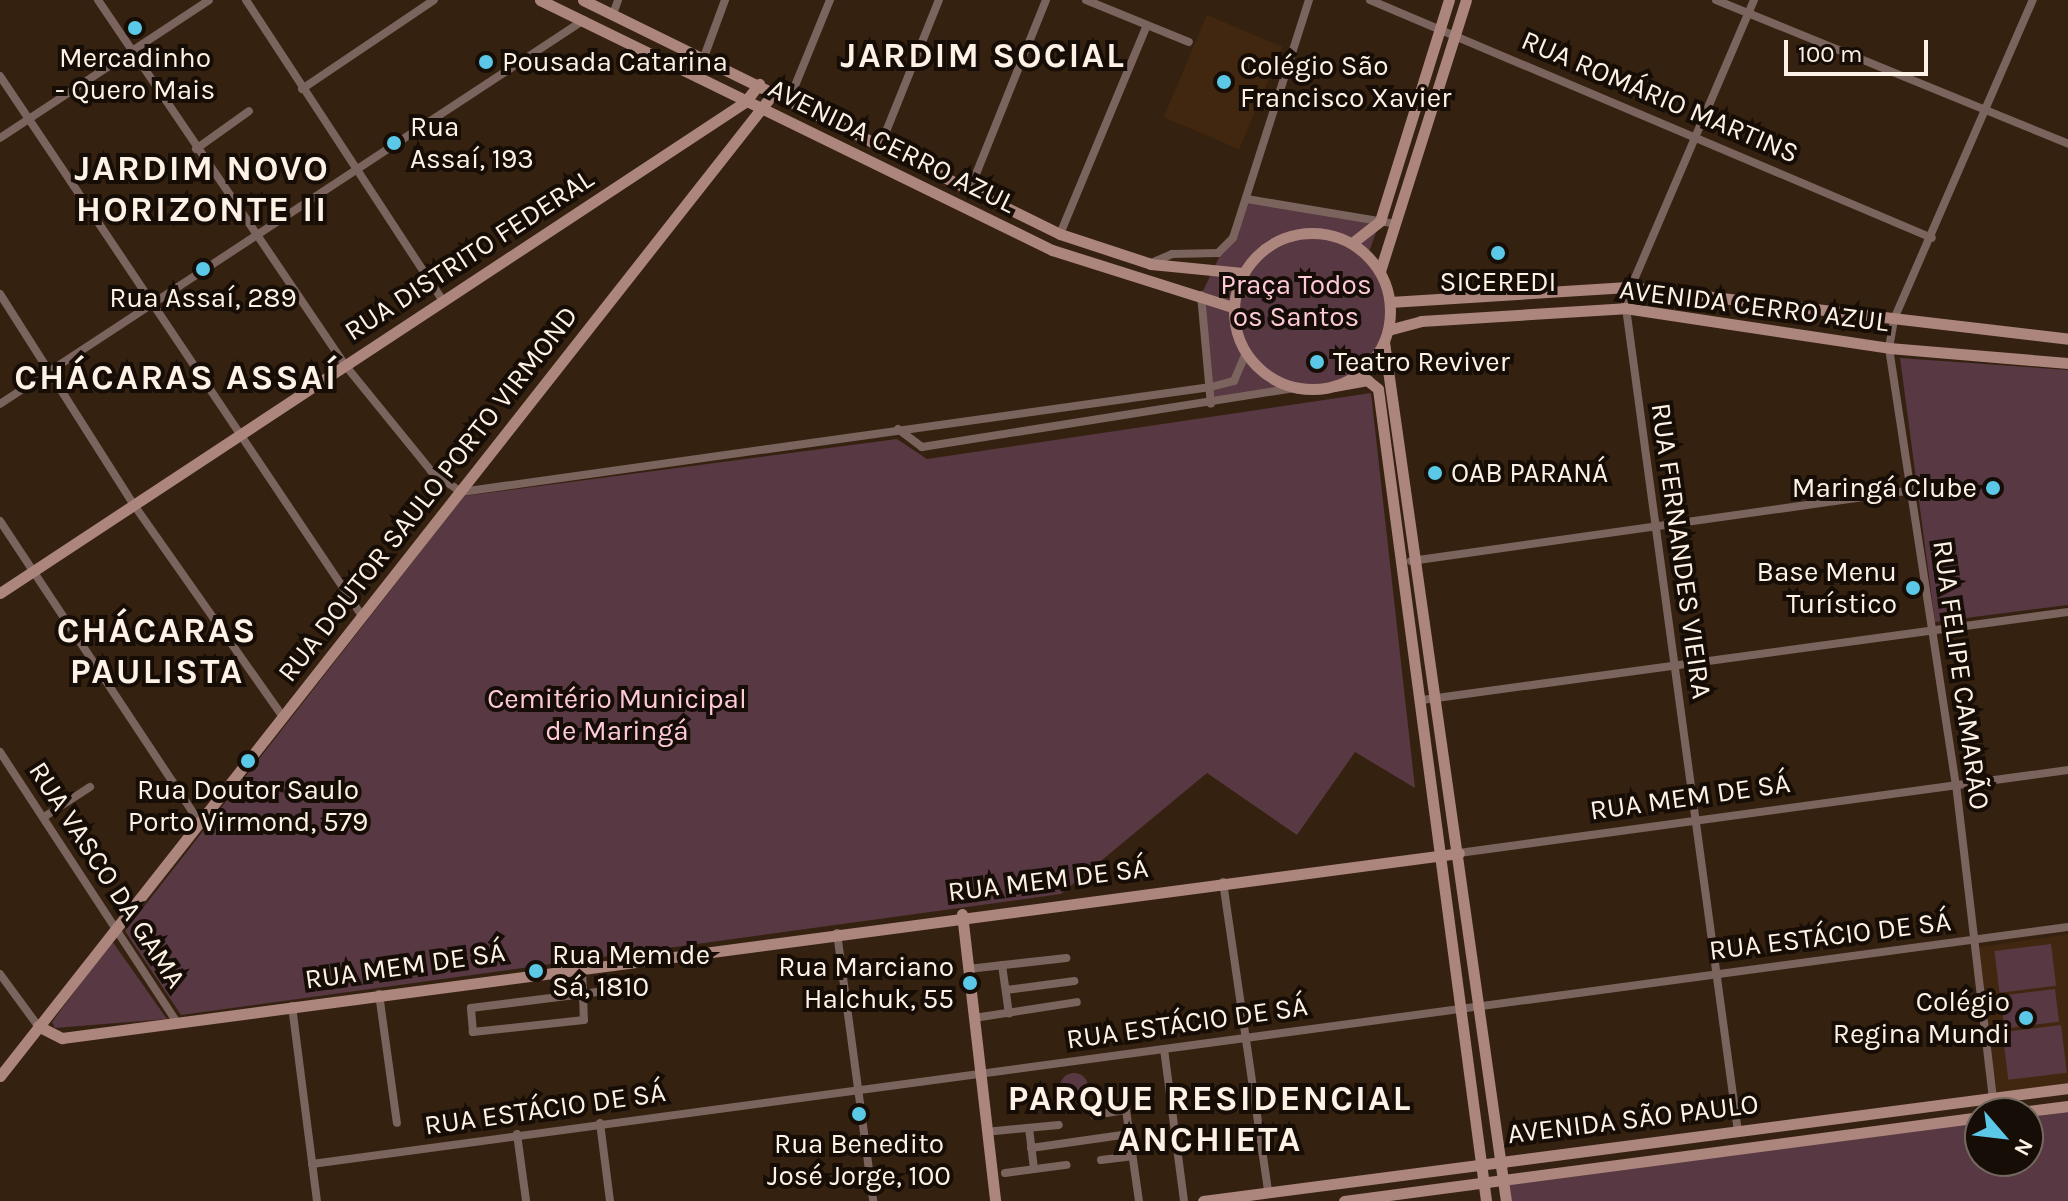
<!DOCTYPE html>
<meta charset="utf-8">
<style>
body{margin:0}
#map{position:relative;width:2068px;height:1201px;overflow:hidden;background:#35210f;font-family:Karla,sans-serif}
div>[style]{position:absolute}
.built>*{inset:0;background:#41270f;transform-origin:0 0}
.green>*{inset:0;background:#583842;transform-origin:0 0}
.round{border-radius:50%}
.street>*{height:8px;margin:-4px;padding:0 4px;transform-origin:4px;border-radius:4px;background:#7b635e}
.secondary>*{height:11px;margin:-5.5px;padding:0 5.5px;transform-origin:5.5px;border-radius:5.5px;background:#ac857d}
.secondary>.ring{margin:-5.5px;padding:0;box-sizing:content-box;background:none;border:11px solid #ac857d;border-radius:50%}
.dots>*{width:22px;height:22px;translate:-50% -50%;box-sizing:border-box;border:4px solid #160d06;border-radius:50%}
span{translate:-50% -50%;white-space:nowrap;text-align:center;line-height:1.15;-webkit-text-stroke:8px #160d06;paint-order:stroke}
.poi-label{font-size:28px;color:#fef1e5}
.left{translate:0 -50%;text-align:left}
.right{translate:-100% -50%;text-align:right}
.street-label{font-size:28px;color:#fef1e5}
.park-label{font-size:28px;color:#fec9d8}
.district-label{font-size:36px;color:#fef1e5;font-weight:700;letter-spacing:2px}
.north{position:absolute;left:1964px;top:1097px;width:80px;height:80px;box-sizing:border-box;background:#160d06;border:2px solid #73685f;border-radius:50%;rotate:118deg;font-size:22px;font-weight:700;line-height:32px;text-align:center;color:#fef1e5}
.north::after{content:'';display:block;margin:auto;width:28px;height:36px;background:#5ac8e6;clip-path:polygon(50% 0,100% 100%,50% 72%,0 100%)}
.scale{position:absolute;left:1784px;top:40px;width:144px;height:36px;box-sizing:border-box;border:4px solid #fef1e5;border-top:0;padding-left:10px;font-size:24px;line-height:28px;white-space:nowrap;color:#fef1e5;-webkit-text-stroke:6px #160d06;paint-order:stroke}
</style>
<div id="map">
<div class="built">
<div style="left:1207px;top:15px;width:82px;height:111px;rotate:23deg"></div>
<div style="clip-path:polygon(2068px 934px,2068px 1088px,1995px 1098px,1975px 948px)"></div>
</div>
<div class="green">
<div style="clip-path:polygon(1247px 199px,1380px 221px,1368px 255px,1387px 286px,1388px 330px,1372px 361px,1334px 386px,1211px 404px,1201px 295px)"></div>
<div style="clip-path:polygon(1900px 358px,2068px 370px,2068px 605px,1935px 622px)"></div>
<div style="clip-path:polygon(1371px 393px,1415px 788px,1355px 752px,1297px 835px,1207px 773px,1061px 894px,181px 1015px,125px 931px,464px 496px,897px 439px,927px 459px)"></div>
<div style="clip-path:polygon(112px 941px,167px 1019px,55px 1028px,52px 1022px)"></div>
<div style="left:2051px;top:944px;width:42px;height:57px;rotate:83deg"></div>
<div style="left:2055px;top:989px;width:33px;height:55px;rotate:83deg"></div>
<div style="left:2061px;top:1025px;width:48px;height:59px;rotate:83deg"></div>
<div class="round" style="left:1060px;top:1073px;width:28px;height:28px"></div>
<div style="clip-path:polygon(2068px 1108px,2068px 1201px,1509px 1201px,1507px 1181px,1980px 1119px,1980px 1161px,2028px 1161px,2028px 1113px)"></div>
</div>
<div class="street">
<div style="left:98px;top:0;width:441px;rotate:55.9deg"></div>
<div style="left:345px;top:365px;width:136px;rotate:50.9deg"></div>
<div style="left:431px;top:471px;width:37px;rotate:35deg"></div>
<div style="left:461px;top:492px;width:757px;rotate:-7.97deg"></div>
<div style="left:1211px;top:387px;width:24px;rotate:-15deg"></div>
<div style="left:1234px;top:381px;width:30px;rotate:-67deg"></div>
<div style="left:246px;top:0;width:358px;rotate:56.8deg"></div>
<div style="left:1086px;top:0;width:111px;rotate:22.2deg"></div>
<div style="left:1370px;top:0;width:610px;rotate:22.95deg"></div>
<div style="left:1716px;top:0;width:380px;rotate:22.2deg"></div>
<div style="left:613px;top:14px;width:15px;rotate:-70deg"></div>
<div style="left:704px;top:57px;width:61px;rotate:-69.8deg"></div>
<div style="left:0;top:76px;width:650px;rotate:56.16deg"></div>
<div style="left:302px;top:89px;width:159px;rotate:-34deg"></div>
<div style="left:790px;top:98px;width:106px;rotate:-67.8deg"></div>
<div style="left:0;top:138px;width:250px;rotate:-33.4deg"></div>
<div style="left:881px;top:144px;width:155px;rotate:-68.1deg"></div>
<div style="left:196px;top:149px;width:65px;rotate:-35.6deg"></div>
<div style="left:970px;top:189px;width:204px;rotate:-68.1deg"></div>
<div style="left:1247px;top:199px;width:151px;rotate:9.5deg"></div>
<div style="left:1060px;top:234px;width:226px;rotate:-67.4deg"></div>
<div style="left:1151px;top:263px;width:23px;rotate:-23deg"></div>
<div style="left:1172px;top:254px;width:46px;rotate:-1.2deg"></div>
<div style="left:1218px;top:253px;width:21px;rotate:-45deg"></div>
<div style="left:1233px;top:238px;width:250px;rotate:-72.3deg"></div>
<div style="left:0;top:294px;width:250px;rotate:57.6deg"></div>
<div style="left:134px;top:505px;width:259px;rotate:54.9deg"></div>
<div style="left:1201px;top:295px;width:109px;rotate:84.8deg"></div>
<div style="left:0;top:404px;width:699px;rotate:-33.33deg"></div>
<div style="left:898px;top:429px;width:30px;rotate:37deg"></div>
<div style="left:922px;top:447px;width:377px;rotate:-9deg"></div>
<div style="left:0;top:521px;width:361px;rotate:56.5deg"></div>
<div style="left:1411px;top:561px;width:507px;rotate:-8.05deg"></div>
<div style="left:1422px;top:700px;width:652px;rotate:-7.76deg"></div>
<div style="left:0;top:752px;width:324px;rotate:56.8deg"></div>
<div style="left:44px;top:817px;width:55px;rotate:-33.1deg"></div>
<div style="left:1459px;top:853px;width:615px;rotate:-7.76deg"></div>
<div style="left:1223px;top:882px;width:313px;rotate:81.7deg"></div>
<div style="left:837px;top:933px;width:270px;rotate:82.3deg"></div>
<div style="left:1002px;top:965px;width:49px;rotate:81.9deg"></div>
<div style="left:582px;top:967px;width:27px;rotate:88deg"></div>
<div style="left:583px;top:994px;width:26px;rotate:88deg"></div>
<div style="left:584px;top:1020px;width:112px;rotate:173.8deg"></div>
<div style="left:473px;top:1032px;width:24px;rotate:-95deg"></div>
<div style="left:471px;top:1008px;width:113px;rotate:-7.1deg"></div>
<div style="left:583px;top:994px;width:30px;rotate:-8deg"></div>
<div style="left:968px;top:969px;width:99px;rotate:-6.4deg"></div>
<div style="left:0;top:974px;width:64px;rotate:53.8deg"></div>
<div style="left:1006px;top:990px;width:69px;rotate:-7.5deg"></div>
<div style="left:379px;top:994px;width:130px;rotate:82.1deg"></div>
<div style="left:292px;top:1006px;width:197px;rotate:82.7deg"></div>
<div style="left:974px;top:1018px;width:104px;rotate:-8.8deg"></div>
<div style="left:1164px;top:1049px;width:153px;rotate:82.5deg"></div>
<div style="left:1993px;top:1099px;width:315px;rotate:-96.7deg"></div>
<div style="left:1956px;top:786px;width:443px;rotate:-98.7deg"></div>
<div style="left:1889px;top:348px;width:29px;rotate:-80deg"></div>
<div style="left:1894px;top:319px;width:348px;rotate:-66.5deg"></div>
<div style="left:1094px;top:1115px;width:32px;rotate:-9deg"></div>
<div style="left:1126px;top:1110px;width:92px;rotate:81.9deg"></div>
<div style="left:600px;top:1123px;width:79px;rotate:82.7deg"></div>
<div style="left:1029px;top:1128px;width:41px;rotate:83deg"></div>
<div style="left:995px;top:1131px;width:64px;rotate:-5.4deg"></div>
<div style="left:1738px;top:1132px;width:839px;rotate:-97.74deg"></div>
<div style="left:1625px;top:301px;width:327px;rotate:-66.8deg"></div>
<div style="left:517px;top:1134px;width:68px;rotate:82.3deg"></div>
<div style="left:1031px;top:1148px;width:99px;rotate:-8.1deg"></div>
<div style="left:1101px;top:1160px;width:31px;rotate:-7deg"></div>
<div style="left:312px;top:1164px;width:1772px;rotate:-7.69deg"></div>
<div style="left:1005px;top:1173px;width:62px;rotate:-7.5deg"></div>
</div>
<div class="secondary">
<div style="left:540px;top:0;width:570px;rotate:26.03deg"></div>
<div style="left:1052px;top:250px;width:190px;rotate:17.5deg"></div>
<div style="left:583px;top:0;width:531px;rotate:26.13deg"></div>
<div style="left:1060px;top:234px;width:96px;rotate:18.2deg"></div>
<div style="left:1151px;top:264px;width:92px;rotate:5.6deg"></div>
<div class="ring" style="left:1234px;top:233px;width:145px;height:145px"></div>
<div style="left:1352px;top:243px;width:36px;rotate:-38deg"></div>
<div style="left:1380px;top:221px;width:232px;rotate:-72.7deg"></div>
<div style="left:1380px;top:271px;width:284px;rotate:-72.4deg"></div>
<div style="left:1390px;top:302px;width:238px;rotate:-3.6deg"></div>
<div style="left:1628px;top:287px;width:443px;rotate:6.7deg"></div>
<div style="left:1388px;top:330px;width:34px;rotate:-15deg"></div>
<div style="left:1421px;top:321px;width:204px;rotate:-3.6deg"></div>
<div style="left:1625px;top:308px;width:267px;rotate:8.6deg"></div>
<div style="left:1889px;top:348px;width:180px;rotate:4.8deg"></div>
<div style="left:1384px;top:342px;width:868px;rotate:81.92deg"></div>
<div style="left:1334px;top:386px;width:34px;rotate:-10deg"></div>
<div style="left:1367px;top:380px;width:14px;rotate:39deg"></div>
<div style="left:1378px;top:389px;width:819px;rotate:82.42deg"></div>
<div style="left:0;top:593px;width:892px;rotate:-33.39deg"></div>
<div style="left:745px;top:102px;width:23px;rotate:-52deg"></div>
<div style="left:962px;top:914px;width:289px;rotate:83.4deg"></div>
<div style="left:38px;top:1026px;width:27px;rotate:27deg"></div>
<div style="left:62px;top:1038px;width:1409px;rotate:-7.54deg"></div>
<div style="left:0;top:1076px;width:1253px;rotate:-51.8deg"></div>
<div style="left:2012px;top:1113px;width:56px;rotate:-7.1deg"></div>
<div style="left:1203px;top:1201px;width:872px;rotate:-7.44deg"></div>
<div style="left:1344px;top:1201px;width:642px;rotate:-7.52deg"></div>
</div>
<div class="dots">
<div style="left:135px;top:28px;background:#5ac8e6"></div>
<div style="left:486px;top:62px;background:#5ac8e6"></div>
<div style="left:1224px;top:82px;background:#5ac8e6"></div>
<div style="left:394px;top:143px;background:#5ac8e6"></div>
<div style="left:1498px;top:253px;background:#5ac8e6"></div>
<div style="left:203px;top:269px;background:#5ac8e6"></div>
<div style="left:1317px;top:362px;background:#5ac8e6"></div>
<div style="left:1435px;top:473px;background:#5ac8e6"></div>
<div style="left:1993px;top:488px;background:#5ac8e6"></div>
<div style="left:1913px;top:588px;background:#5ac8e6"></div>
<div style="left:248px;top:761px;background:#5ac8e6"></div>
<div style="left:536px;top:971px;background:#5ac8e6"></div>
<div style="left:970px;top:983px;background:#5ac8e6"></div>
<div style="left:2026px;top:1018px;background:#5ac8e6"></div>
<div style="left:859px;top:1114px;background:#5ac8e6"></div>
</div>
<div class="poi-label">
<span style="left:135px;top:74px">Mercadinho<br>- Quero Mais</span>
<span class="left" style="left:502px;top:62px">Pousada Catarina</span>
<span class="left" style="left:1240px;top:82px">Colégio São<br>Francisco Xavier</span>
<span class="left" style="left:410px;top:143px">Rua<br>Assaí, 193</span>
<span style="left:1498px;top:282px">SICEREDI</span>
<span style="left:203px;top:298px">Rua Assaí, 289</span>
<span class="left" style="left:1333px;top:362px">Teatro Reviver</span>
<span class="left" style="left:1451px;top:473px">OAB PARANÁ</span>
<span class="right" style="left:1977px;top:488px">Maringá Clube</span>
<span class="right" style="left:1897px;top:588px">Base Menu<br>Turístico</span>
<span style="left:248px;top:806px">Rua Doutor Saulo<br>Porto Virmond, 579</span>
<span class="left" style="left:552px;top:971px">Rua Mem de<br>Sá, 1810</span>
<span class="right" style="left:954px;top:983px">Rua Marciano<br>Halchuk, 55</span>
<span class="right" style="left:2010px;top:1018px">Colégio<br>Regina Mundi</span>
<span style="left:859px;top:1160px">Rua Benedito<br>José Jorge, 100</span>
</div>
<div class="street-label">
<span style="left:1660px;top:97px;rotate:23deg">RUA ROMÁRIO MARTINS</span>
<span style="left:892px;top:146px;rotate:26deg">AVENIDA CERRO AZUL</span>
<span style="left:469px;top:255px;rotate:-33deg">RUA DISTRITO FEDERAL</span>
<span style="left:1754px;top:306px;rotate:7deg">AVENIDA CERRO AZUL</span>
<span style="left:428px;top:494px;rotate:-52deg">RUA DOUTOR SAULO PORTO VIRMOND</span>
<span style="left:1681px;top:551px;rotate:82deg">RUA FERNANDES VIEIRA</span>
<span style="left:1961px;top:675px;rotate:82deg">RUA FELIPE CAMARÃO</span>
<span style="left:1690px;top:797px;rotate:-8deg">RUA MEM DE SÁ</span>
<span style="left:107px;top:875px;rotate:57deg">RUA VASCO DA GAMA</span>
<span style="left:1048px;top:880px;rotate:-7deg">RUA MEM DE SÁ</span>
<span style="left:1830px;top:936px;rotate:-7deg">RUA ESTÁCIO DE SÁ</span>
<span style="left:405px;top:966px;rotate:-8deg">RUA MEM DE SÁ</span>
<span style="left:1187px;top:1023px;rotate:-8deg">RUA ESTÁCIO DE SÁ</span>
<span style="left:545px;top:1109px;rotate:-8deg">RUA ESTÁCIO DE SÁ</span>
<span style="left:1633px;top:1119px;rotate:-7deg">AVENIDA SÃO PAULO</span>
</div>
<div class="park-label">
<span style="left:1296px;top:301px">Praça Todos<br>os Santos</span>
<span style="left:617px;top:715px">Cemitério Municipal<br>de Maringá</span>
</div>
<div class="district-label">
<span style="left:983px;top:56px">JARDIM SOCIAL</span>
<span style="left:202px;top:189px">JARDIM NOVO<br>HORIZONTE II</span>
<span style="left:176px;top:378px">CHÁCARAS ASSAÍ</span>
<span style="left:157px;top:651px">CHÁCARAS<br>PAULISTA</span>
<span style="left:1210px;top:1119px">PARQUE RESIDENCIAL<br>ANCHIETA</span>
</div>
<div class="north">N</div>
<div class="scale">100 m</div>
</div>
